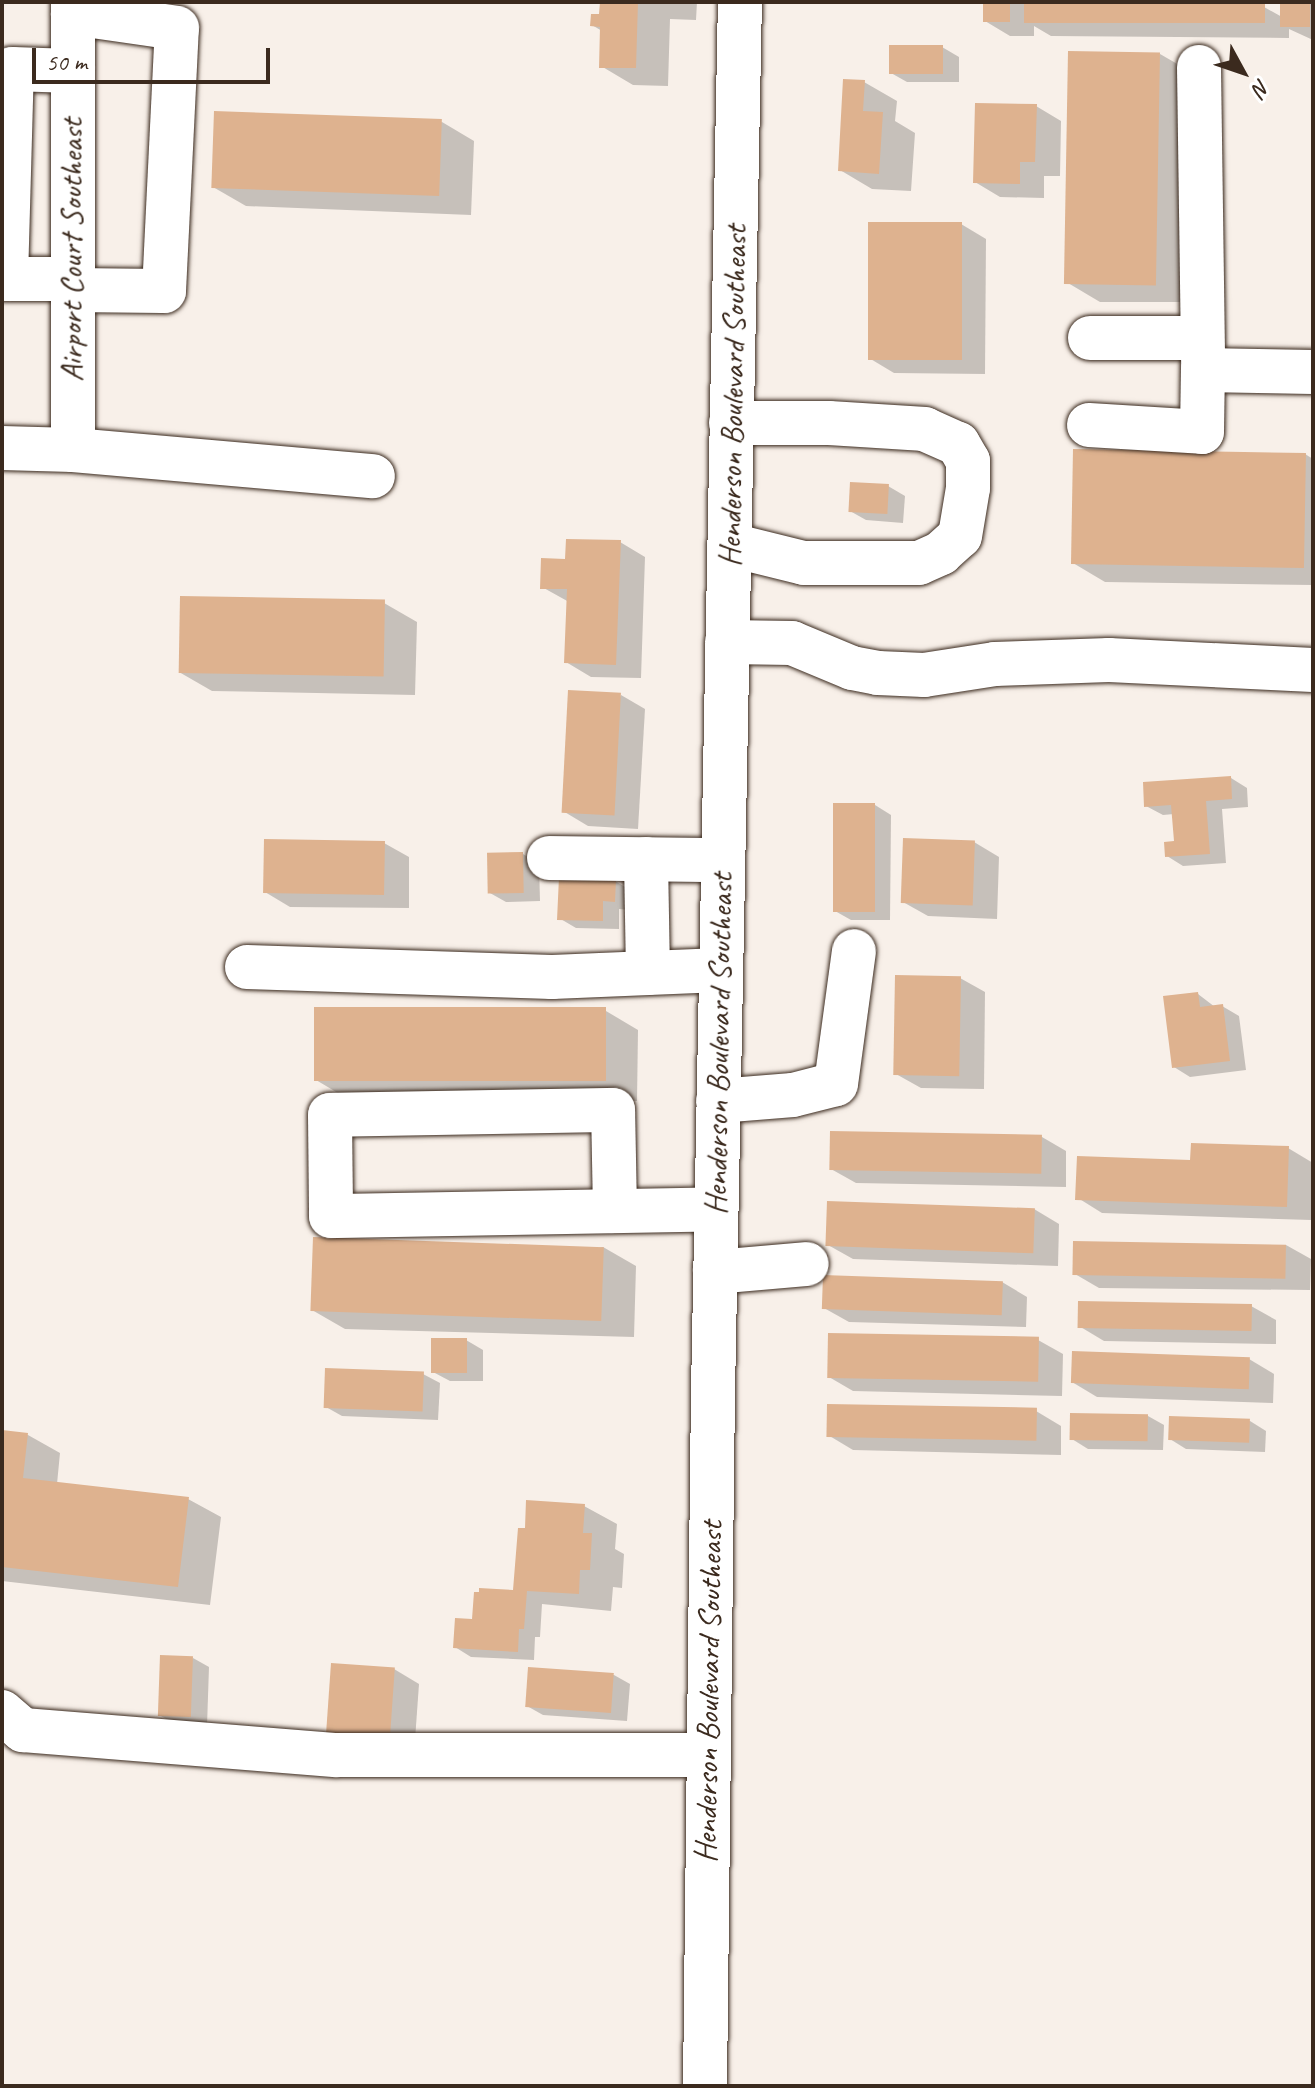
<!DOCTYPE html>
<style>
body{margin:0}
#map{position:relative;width:1315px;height:2088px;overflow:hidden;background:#f8f0e9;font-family:Caveat,sans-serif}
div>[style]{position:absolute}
.shadow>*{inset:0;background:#0003}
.building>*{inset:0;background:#deb28f;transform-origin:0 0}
.roads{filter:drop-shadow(0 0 2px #3b2a1e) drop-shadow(0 0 2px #3b2a1e)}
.minor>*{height:44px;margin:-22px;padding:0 22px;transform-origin:22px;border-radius:22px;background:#fff}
span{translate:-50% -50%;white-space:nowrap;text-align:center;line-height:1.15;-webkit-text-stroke:7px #fff;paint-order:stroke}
.street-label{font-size:32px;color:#3b2a1e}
.frame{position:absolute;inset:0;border:4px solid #3b2a1e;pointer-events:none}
.north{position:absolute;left:1203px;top:32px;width:80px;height:80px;-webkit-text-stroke:6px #fff;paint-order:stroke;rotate:130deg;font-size:22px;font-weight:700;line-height:32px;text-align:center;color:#3b2a1e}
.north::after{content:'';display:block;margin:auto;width:28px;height:36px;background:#3b2a1e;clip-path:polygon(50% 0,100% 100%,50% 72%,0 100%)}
.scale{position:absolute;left:32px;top:48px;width:238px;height:36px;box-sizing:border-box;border:4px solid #3b2a1e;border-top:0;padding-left:10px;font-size:24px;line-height:28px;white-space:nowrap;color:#3b2a1e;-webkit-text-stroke:6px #fff;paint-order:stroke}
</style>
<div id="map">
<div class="shadow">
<div style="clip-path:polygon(602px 2px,697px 2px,696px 20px,670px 19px,668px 86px,633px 85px,601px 66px,602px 31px,592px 25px,601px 16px)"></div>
<div style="clip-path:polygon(985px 2px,1264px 7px,1282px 17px,1282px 2px,1313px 2px,1313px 40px,1289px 29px,1289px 38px,1051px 36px,1034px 26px,1034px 36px,1010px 36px,985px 21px)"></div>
<div style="clip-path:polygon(942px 47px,959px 57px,959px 82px,907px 82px,891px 73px)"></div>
<div style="clip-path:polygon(1160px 54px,1193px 73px,1190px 302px,1100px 302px,1068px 283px)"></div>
<div style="clip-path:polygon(864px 82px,897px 101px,895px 121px,915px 133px,911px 191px,872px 189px,840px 170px)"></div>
<div style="clip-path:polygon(1036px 106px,1061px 121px,1060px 176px,1044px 176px,1044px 198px,1000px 197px,975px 182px)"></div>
<div style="clip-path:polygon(442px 122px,474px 141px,471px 215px,246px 206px,213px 187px)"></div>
<div style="clip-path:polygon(961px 224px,986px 239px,985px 374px,894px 373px,869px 358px)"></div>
<div style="clip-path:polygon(1305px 454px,1313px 459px,1313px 585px,1105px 582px,1073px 563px)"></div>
<div style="clip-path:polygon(888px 486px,905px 496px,903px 523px,866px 520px,850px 511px)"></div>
<div style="clip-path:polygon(620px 542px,645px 557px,641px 678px,591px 677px,566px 662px,569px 602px,542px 587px,567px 561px)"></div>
<div style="clip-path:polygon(384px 603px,417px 622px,415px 695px,212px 691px,179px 672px)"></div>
<div style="clip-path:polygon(621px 695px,645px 709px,638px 829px,588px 826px,563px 811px)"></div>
<div style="clip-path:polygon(1231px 778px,1247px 788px,1248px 807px,1222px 809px,1226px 863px,1183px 866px,1167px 856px,1176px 843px,1174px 814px,1163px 815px,1146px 806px)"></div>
<div style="clip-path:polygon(875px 805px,891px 815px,890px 920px,851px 920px,835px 911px)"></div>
<div style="clip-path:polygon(974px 842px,999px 857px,997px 919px,928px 916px,903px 902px)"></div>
<div style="clip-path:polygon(384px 843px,409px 857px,409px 908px,290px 907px,265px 892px)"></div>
<div style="clip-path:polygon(523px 854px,539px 864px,540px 901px,506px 902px,490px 893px)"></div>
<div style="clip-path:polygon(615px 881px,632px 891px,631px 910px,619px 909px,619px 929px,576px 928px,559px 918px)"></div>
<div style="clip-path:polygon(960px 978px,985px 992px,984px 1089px,921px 1088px,896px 1074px)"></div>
<div style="clip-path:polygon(1198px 994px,1215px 1007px,1222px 1006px,1239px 1016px,1246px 1070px,1190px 1077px,1174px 1067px)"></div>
<div style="clip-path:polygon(606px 1011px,638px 1030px,637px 1101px,348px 1099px,316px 1080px)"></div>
<div style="clip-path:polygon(1042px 1137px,1066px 1151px,1066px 1187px,856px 1183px,831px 1169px)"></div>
<div style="clip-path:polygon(1288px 1148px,1313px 1163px,1311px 1220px,1102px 1213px,1078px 1198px,1192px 1162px)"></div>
<div style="clip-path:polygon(1034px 1209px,1059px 1224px,1058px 1266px,853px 1259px,828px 1245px)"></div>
<div style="clip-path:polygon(1286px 1245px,1311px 1259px,1310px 1290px,1099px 1288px,1075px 1274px)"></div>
<div style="clip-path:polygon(603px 1247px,636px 1266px,634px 1337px,345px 1329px,312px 1310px)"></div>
<div style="clip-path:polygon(1002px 1282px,1027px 1297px,1026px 1327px,849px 1322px,824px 1308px)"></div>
<div style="clip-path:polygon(1251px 1306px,1276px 1320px,1276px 1344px,1104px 1341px,1079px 1326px)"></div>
<div style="clip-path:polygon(466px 1340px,483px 1350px,483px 1381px,450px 1381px,433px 1372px)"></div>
<div style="clip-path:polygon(1038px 1340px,1063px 1354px,1062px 1396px,853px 1391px,829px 1377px)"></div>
<div style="clip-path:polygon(1249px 1359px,1274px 1374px,1273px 1403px,1097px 1397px,1072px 1382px)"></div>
<div style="clip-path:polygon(423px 1374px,440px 1383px,438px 1420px,342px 1416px,326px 1407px)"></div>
<div style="clip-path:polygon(1036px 1411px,1061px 1426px,1061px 1455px,853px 1450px,828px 1435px)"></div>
<div style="clip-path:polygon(1148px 1416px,1164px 1425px,1163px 1450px,1088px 1449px,1072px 1439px)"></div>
<div style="clip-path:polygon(1250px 1421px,1266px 1431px,1265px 1452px,1186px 1449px,1170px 1439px)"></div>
<div style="clip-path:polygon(2px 1432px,28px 1435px,60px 1453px,57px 1484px,188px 1499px,221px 1517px,210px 1605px,2px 1581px)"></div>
<div style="clip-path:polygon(584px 1506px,617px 1524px,615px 1549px,624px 1554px,622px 1588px,613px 1587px,611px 1611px,542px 1604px,540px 1637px,535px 1637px,534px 1660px,471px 1657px,455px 1647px,474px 1621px,523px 1593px)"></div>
<div style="clip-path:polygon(193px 1658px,209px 1667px,207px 1726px,176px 1724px,159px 1715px)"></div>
<div style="clip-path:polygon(394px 1669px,419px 1684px,414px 1754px,353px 1750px)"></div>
<div style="clip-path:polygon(529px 1669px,614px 1675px,630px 1684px,627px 1721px,543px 1715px,527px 1706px)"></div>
</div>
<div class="building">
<div style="clip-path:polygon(600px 2px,638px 2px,636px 68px,599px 68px,600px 27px,590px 26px,591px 14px,599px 14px)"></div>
<div style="left:983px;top:2px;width:27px;height:20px"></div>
<div style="left:1280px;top:2px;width:30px;height:25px"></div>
<div style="left:1024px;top:3px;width:241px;height:20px"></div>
<div style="left:889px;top:45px;width:54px;height:29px"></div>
<div style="left:1068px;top:51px;width:92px;height:233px;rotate:1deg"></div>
<div style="clip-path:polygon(843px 79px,865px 80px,863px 111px,883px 112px,879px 174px,838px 171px)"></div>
<div style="clip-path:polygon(975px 103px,1037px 104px,1035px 162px,1020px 162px,1020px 184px,973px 183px)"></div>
<div style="left:214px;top:111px;width:228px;height:77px;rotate:2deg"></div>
<div style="left:868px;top:222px;width:94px;height:138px"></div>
<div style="left:1073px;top:449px;width:233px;height:115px;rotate:1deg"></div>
<div style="left:850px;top:482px;width:39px;height:30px;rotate:3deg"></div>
<div style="clip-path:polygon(566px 539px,621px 540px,616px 665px,564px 663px,567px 589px,540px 589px,541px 558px,565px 559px)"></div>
<div style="left:180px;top:596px;width:205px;height:77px;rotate:1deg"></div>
<div style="left:568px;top:690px;width:53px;height:123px;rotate:3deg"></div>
<div style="clip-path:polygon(1231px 776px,1232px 799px,1206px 801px,1210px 854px,1165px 857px,1164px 842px,1174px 841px,1171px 805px,1144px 807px,1143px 782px)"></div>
<div style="left:833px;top:803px;width:42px;height:109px"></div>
<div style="left:903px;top:838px;width:72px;height:65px;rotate:2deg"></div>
<div style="left:264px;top:839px;width:121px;height:54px;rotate:1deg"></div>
<div style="left:523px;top:852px;width:41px;height:36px;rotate:89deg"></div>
<div style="clip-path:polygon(559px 877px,616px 879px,615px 902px,603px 901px,603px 921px,557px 920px)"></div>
<div style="left:895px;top:975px;width:66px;height:100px;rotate:1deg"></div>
<div style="clip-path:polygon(1198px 992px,1200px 1007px,1223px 1004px,1230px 1061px,1172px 1068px,1163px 996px)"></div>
<div style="left:314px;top:1007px;width:292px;height:74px"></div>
<div style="left:830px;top:1131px;width:212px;height:39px;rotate:1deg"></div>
<div style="clip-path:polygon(1191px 1143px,1289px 1146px,1287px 1207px,1075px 1200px,1077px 1156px,1190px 1160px)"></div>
<div style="left:827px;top:1201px;width:208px;height:45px;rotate:2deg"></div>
<div style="left:313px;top:1237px;width:291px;height:74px;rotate:2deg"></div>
<div style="left:1073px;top:1241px;width:213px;height:34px;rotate:1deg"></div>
<div style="left:823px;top:1275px;width:180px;height:34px;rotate:2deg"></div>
<div style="left:1078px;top:1301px;width:174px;height:27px;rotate:1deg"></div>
<div style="left:828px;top:1333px;width:211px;height:45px;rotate:1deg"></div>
<div style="left:431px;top:1338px;width:36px;height:35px"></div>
<div style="left:1072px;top:1351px;width:178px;height:32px;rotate:2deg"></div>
<div style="left:325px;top:1368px;width:99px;height:40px;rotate:2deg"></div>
<div style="left:827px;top:1404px;width:210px;height:33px;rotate:1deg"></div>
<div style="left:1070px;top:1413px;width:78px;height:27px;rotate:1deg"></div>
<div style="left:1169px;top:1416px;width:81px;height:24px;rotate:2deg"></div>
<div style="clip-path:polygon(2px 1430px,28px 1433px,23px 1478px,189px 1497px,178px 1587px,2px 1567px)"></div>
<div style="clip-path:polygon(526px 1500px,585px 1504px,583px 1533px,592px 1533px,590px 1570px,580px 1570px,579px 1594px,527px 1591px,524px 1629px,519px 1629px,518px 1652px,453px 1648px,455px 1618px,472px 1619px,474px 1592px,479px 1592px,479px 1588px,513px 1590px,518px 1528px,525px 1528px)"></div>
<div style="left:160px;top:1655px;width:33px;height:61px;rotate:2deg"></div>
<div style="left:331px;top:1663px;width:64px;height:74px;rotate:4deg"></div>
<div style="left:528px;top:1667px;width:86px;height:40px;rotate:4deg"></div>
</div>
<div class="roads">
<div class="minor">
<div style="left:1199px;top:67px;width:303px;rotate:89.2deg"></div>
<div style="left:71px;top:279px;width:65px;rotate:180deg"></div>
<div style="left:6px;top:279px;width:210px;rotate:-88.4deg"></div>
<div style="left:12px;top:69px;width:61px;rotate:1.9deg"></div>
<div style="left:71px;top:290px;width:93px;rotate:0.6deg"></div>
<div style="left:164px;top:291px;width:263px;rotate:-87.2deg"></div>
<div style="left:177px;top:28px;width:105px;rotate:-171.8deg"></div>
<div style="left:1090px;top:338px;width:112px"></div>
<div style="left:1089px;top:425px;width:113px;rotate:3.5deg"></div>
<div style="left:1202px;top:432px;width:62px;rotate:-89.1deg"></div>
<div style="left:1203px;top:370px;width:110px;rotate:1deg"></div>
<div style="left:2px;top:448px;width:71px;rotate:1.6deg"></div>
<div style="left:73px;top:450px;width:301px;rotate:5deg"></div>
<div style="left:73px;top:450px;width:448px;rotate:-90deg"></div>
<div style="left:731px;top:545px;width:75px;rotate:13.9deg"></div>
<div style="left:804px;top:563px;width:115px"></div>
<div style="left:919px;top:563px;width:24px;rotate:-24deg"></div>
<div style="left:941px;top:553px;width:25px;rotate:-42deg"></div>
<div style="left:960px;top:536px;width:49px;rotate:-80.5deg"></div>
<div style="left:968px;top:488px;width:27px;rotate:-90deg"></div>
<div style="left:968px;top:461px;width:20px;rotate:-120deg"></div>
<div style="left:958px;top:444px;width:36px;rotate:-156deg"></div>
<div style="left:925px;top:429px;width:96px;rotate:-176.4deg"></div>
<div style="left:829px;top:423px;width:98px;rotate:180deg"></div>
<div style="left:727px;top:642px;width:65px;rotate:0.9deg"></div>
<div style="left:792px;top:643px;width:65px;rotate:22.6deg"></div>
<div style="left:852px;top:668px;width:26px;rotate:11deg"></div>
<div style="left:878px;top:673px;width:46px;rotate:2.5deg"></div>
<div style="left:924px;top:675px;width:72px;rotate:-8.8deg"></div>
<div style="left:995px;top:664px;width:114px;rotate:-2deg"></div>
<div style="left:1109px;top:660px;width:204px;rotate:2.8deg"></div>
<div style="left:549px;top:858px;width:174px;rotate:0.7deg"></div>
<div style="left:646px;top:859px;width:114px;rotate:89deg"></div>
<div style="left:247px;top:967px;width:305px;rotate:1.9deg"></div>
<div style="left:552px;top:977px;width:169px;rotate:-2.4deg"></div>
<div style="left:718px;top:1101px;width:75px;rotate:-4.6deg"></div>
<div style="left:793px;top:1095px;width:44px;rotate:-14.3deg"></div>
<div style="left:836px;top:1084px;width:134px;rotate:-82.3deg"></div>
<div style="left:615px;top:1211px;width:101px;rotate:-91.1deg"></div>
<div style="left:613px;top:1110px;width:283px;rotate:179deg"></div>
<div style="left:330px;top:1115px;width:101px;rotate:89.4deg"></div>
<div style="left:331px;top:1216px;width:385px;rotate:-1deg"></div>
<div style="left:715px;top:1272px;width:92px;rotate:-5deg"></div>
<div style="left:2px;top:1712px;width:28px;rotate:41deg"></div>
<div style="left:23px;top:1730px;width:315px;rotate:4.6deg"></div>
<div style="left:337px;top:1755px;width:372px"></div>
<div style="left:705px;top:2086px;width:694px;rotate:-89.34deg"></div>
<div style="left:713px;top:1392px;width:1390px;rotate:-88.89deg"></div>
</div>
</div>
<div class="street-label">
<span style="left:72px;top:250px;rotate:-90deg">Airport Court Southeast</span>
<span style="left:733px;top:396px;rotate:-89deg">Henderson Boulevard Southeast</span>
<span style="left:719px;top:1044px;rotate:-89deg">Henderson Boulevard Southeast</span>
<span style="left:709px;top:1692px;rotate:-89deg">Henderson Boulevard Southeast</span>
</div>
<div class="frame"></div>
<div class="north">N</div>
<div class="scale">50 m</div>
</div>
